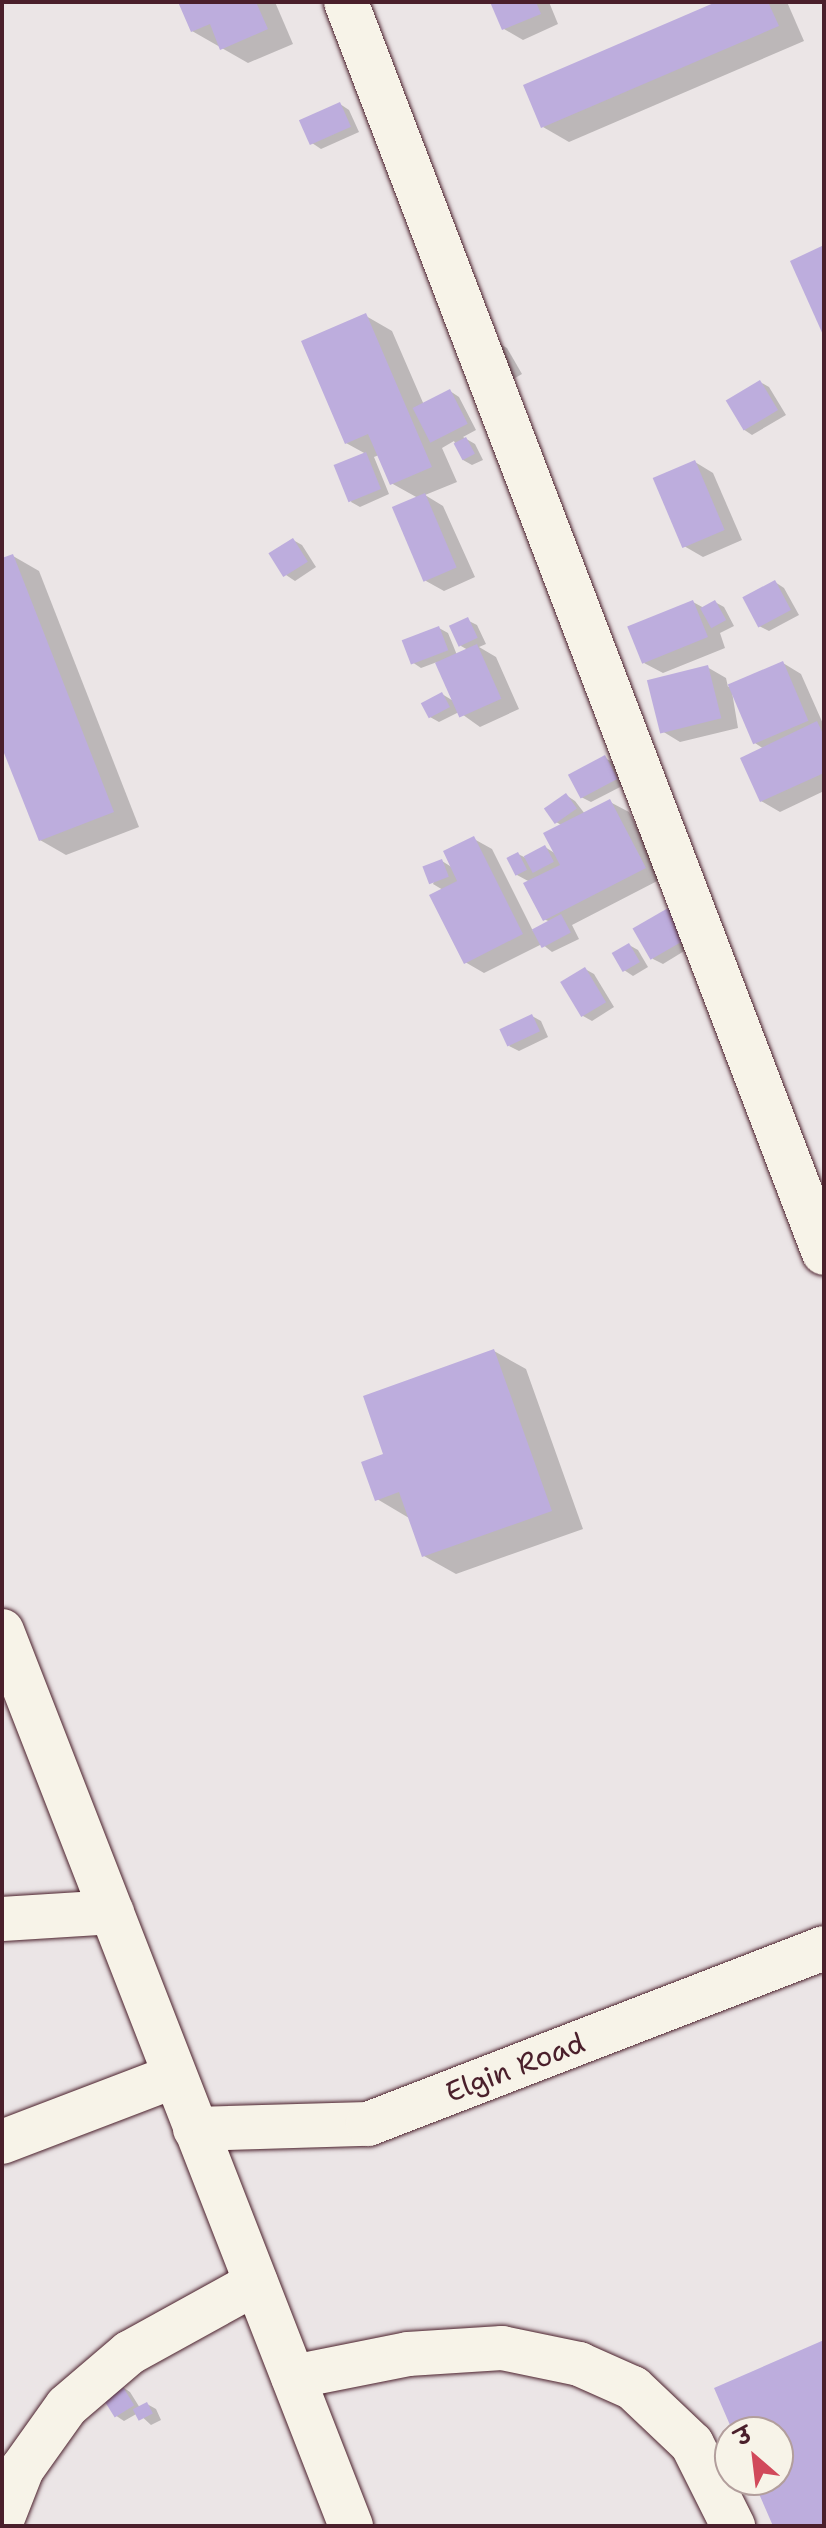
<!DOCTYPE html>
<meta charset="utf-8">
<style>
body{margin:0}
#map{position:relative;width:826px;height:2528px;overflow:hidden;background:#ebe5e6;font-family:"Shantell Sans","Playpen Sans Deva",sans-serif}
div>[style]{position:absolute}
.shadow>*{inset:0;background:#0003}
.building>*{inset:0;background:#bdaddd;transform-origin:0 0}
.roads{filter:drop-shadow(0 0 2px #4a1f2b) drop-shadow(0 0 2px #4a1f2b)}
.minor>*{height:44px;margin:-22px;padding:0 22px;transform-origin:22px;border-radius:22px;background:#f7f3e8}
.tertiary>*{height:44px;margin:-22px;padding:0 22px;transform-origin:22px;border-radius:22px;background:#f7f3e8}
span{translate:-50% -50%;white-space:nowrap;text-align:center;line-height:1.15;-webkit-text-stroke:8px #f7f3e8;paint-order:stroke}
.street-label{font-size:28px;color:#4a1f2b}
.frame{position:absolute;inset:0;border:4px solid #4a1f2b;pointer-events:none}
.north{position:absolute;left:714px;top:2416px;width:80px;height:80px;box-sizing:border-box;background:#f7f3e8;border:2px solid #b29e9c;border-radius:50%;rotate:332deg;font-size:22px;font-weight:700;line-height:32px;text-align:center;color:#4a1f2b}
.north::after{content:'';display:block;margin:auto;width:28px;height:36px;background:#d1495b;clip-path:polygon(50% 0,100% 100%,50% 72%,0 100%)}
</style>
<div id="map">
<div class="shadow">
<div style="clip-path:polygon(180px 2px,275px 2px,293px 44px,248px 63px,192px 31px)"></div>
<div style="clip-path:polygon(492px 2px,549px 2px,558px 24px,523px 40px,504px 29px)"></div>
<div style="clip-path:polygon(721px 2px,787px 2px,804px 41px,569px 142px,543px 127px)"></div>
<div style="clip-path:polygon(340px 104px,349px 110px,359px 132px,321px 149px,312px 143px)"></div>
<div style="clip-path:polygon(366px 316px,392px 331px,424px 405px,450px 391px,459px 397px,476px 430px,463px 437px,475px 444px,483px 460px,472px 465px,463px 460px,454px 441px,442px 448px,457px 482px,425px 495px,443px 506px,475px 577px,444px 591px,426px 581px,418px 498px,391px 483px,379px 455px,374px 457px,389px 494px,360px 507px,351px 502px,366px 454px,346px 443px)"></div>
<div style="clip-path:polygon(498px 343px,507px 348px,522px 374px,499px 387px)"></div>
<div style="clip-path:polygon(760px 382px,769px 387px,786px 415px,752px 435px,743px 429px)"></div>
<div style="clip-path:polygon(695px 462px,713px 473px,742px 540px,703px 557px,684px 546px)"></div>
<div style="clip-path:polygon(293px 540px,302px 545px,316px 567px,295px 581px,286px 575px)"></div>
<div style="clip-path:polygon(13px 556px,39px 571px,139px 827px,66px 855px,40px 840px,2px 742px,2px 560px)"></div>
<div style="clip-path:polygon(775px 582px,784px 588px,799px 615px,769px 631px,759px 626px)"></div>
<div style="clip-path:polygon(693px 602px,704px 608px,715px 602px,724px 607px,734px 626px,720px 633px,725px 648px,663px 673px,644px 663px)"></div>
<div style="clip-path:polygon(467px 620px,477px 625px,486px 644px,479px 647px,496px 657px,519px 709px,480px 727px,459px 712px,439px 722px,430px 717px,442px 694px,455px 702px,437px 662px,421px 668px,412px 662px,439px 628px,448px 633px,457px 655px,468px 650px,461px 646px)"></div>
<div style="clip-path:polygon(783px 663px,801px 674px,824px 726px,824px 791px,780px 812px,761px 801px,764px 749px,755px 743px,731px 686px,738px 728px,680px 742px,662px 731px,707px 667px,726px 678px,728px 687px)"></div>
<div style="clip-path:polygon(605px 758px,614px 763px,626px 784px,591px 802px,581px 797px)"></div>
<div style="clip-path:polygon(566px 795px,575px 801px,585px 814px,610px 802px,629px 812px,663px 878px,572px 925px,579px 939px,552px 952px,542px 944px,484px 973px,465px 962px,443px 890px,433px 884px,442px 861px,453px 868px,474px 839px,492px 849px,533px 931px,550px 922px,544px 919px,530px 882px,517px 875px,518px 854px,526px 858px,545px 847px,556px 854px,563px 826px,556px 822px)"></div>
<div style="clip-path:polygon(636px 930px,694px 945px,663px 964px,653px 959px)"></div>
<div style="clip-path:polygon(629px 945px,638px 950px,648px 967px,633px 976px,624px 970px)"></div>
<div style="clip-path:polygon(585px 969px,594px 974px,614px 1007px,592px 1021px,583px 1016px)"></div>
<div style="clip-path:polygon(532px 1016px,541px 1021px,548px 1037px,519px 1051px,509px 1046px)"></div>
<div style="clip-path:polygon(494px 1351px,526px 1369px,583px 1529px,456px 1574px,424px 1556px,409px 1518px,377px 1499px,386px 1456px)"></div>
<div style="clip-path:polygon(121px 2386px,130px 2392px,140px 2408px,147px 2404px,156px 2409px,161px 2420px,151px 2425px,138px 2413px,124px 2421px,115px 2415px)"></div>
</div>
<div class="building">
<div style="clip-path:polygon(178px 2px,256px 2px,268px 29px,220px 50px,210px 24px,191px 32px)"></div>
<div style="clip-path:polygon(490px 2px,536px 2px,541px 14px,502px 30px)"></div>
<div style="clip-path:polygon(716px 2px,768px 2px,779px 26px,541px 128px,523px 85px)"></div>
<div style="left:340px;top:102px;width:27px;height:45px;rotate:66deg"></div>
<div style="clip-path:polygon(824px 245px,824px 337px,790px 261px)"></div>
<div style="clip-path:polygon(366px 313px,432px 467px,390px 485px,368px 434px,345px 444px,301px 341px)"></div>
<div style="left:760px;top:380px;width:35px;height:40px;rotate:59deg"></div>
<div style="left:450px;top:389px;width:39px;height:42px;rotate:63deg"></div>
<div style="left:466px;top:437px;width:19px;height:14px;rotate:62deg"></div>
<div style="left:366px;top:452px;width:40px;height:35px;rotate:68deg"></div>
<div style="left:695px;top:460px;width:76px;height:46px;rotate:67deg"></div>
<div style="left:425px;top:493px;width:81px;height:36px;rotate:67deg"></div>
<div style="left:293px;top:538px;width:28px;height:29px;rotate:58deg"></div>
<div style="clip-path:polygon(13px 554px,114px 812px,39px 841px,2px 748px,2px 558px)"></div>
<div style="left:775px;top:580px;width:34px;height:37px;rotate:62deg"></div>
<div style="left:693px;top:600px;width:40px;height:71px;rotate:68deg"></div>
<div style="left:715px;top:600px;width:23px;height:17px;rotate:61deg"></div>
<div style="left:468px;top:617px;width:23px;height:21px;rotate:65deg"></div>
<div style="left:439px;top:626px;width:26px;height:40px;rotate:69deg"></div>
<div style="left:477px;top:644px;width:60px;height:46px;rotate:66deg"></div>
<div style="left:783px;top:661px;width:65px;height:60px;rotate:67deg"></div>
<div style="left:708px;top:665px;width:55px;height:63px;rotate:76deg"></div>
<div style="left:442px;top:692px;width:17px;height:24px;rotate:62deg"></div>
<div style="clip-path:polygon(817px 721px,824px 736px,824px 773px,760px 802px,740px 758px)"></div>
<div style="left:605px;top:755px;width:27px;height:42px;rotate:62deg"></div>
<div style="left:566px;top:793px;width:19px;height:27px;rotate:55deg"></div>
<div style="clip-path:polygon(610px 799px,646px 868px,543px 921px,523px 883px,560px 865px,543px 833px)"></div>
<div style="clip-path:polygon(474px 836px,523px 934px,464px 964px,429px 895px,457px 881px,443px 851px)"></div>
<div style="left:545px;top:845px;width:19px;height:24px;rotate:62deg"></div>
<div style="left:518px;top:852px;width:20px;height:13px;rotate:63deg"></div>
<div style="left:442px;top:859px;width:19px;height:21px;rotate:69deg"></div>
<div style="left:668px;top:908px;width:36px;height:41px;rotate:60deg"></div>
<div style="left:561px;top:914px;width:21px;height:33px;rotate:62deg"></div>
<div style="left:629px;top:943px;width:22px;height:20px;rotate:60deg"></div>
<div style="left:585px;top:967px;width:41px;height:29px;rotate:59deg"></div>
<div style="left:532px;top:1014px;width:19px;height:36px;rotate:65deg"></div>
<div style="clip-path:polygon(494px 1349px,552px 1511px,422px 1557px,399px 1492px,375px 1501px,361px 1462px,383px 1454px,363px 1396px)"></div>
<div style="clip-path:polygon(824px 2340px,824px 2526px,773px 2526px,753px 2480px,778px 2480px,778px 2432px,733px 2432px,714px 2388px)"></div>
<div style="left:121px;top:2384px;width:25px;height:23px;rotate:58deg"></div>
<div style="left:147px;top:2402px;width:13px;height:16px;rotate:63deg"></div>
</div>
<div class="roads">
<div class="minor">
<div style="left:346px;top:2px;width:1339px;rotate:69.09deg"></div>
<div style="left:2px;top:1919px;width:110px;rotate:-3.6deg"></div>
<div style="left:293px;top:2377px;width:117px;rotate:-11.3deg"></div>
<div style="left:408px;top:2354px;width:94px;rotate:-3.7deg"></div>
<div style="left:502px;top:2348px;width:79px;rotate:11.7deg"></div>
<div style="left:579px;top:2364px;width:59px;rotate:24deg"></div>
<div style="left:633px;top:2388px;width:81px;rotate:43.5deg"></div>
<div style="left:692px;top:2444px;width:92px;rotate:63.4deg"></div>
<div style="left:2px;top:2520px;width:55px;rotate:-68.6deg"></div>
<div style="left:22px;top:2469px;width:77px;rotate:-54.5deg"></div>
<div style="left:67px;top:2406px;width:82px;rotate:-40.5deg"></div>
<div style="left:129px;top:2353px;width:145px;rotate:-28.9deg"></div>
</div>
<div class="tertiary">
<div style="left:2px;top:1631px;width:961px;rotate:68.7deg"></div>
<div style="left:195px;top:2129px;width:173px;rotate:-1.7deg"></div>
<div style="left:368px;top:2124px;width:489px;rotate:-21.1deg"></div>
<div style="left:2px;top:2142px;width:185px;rotate:-20.9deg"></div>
</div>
</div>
<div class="street-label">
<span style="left:515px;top:2067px;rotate:-21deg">Elgin Road</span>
</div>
<div class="frame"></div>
<div class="north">उ</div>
</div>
